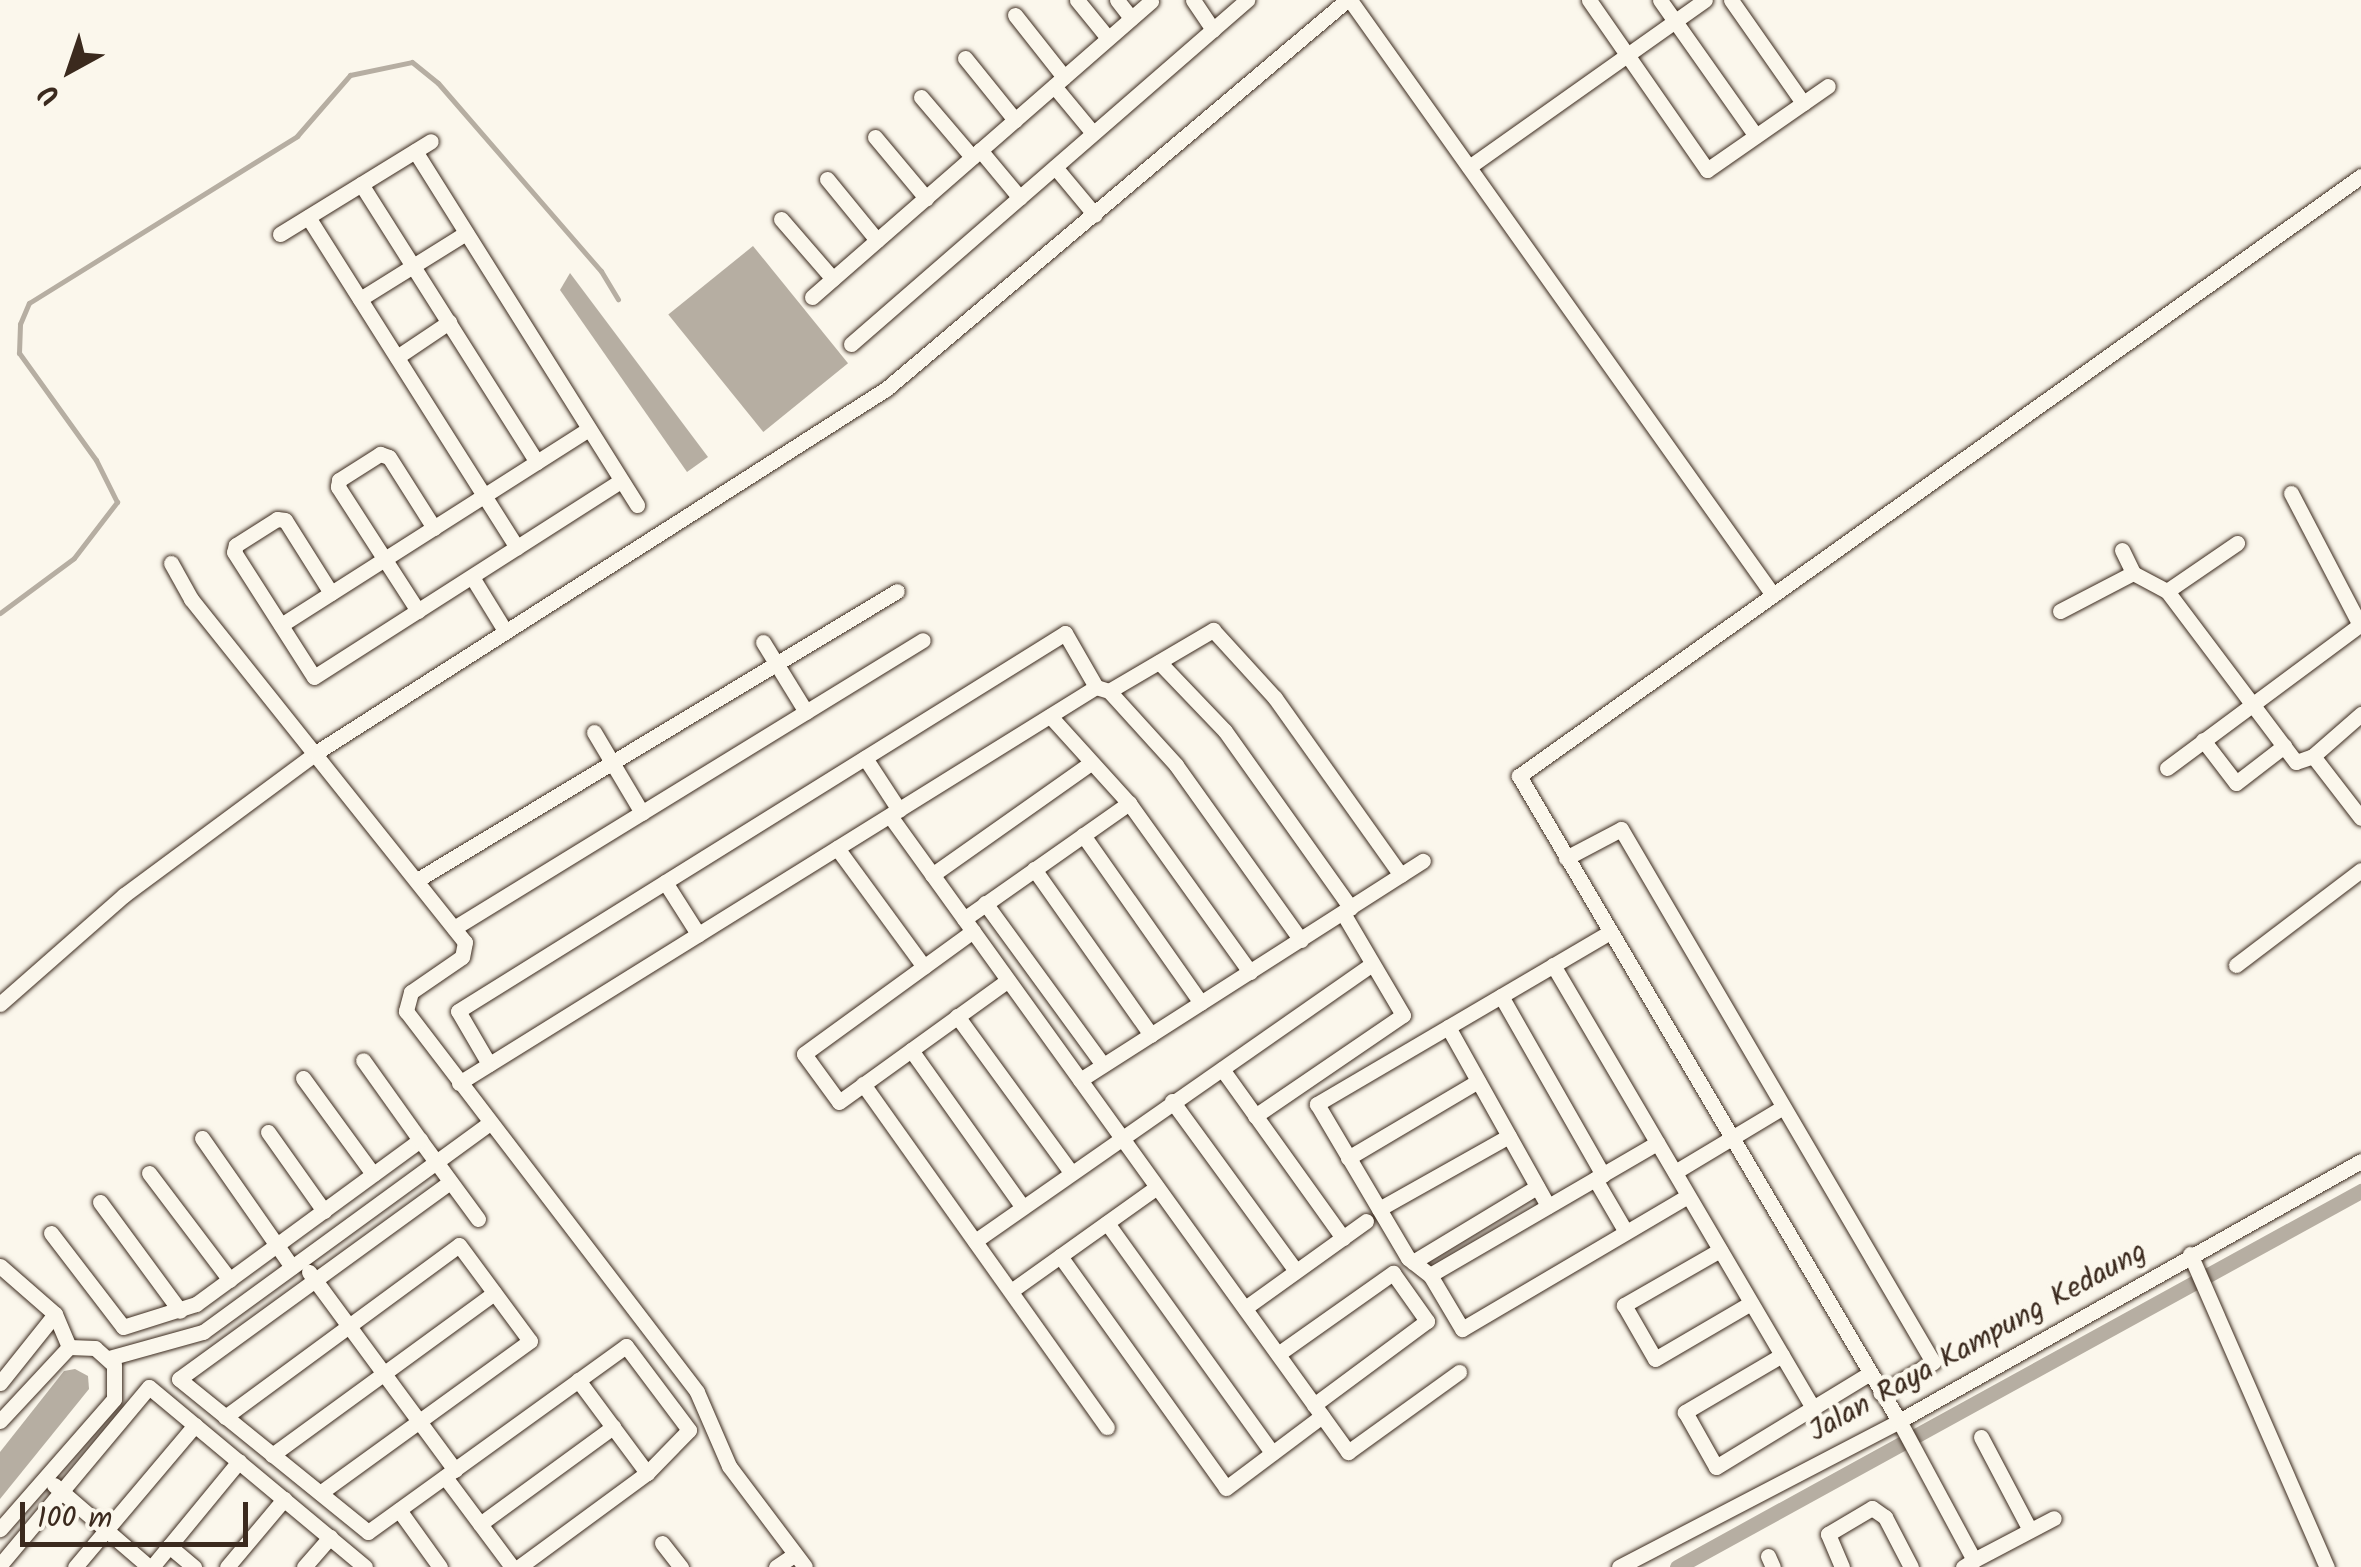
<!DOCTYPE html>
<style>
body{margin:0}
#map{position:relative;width:2361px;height:1567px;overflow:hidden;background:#fbf7ec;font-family:Kalam,sans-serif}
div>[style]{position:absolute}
.water>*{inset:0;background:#b6aea2;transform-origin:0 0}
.stream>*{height:5px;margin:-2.5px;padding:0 2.5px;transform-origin:2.5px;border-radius:2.5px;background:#b6aea2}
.canal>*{height:15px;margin:-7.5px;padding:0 7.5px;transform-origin:7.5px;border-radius:7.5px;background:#b6aea2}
.roads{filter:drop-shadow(0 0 2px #3b2a1e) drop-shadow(0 0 2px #3b2a1e)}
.minor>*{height:15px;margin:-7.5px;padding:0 7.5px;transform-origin:7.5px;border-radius:7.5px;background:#fbf7ec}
span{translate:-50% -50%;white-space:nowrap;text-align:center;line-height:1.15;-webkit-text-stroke:9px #fbf7ec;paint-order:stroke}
.street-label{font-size:30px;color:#3b2a1e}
.north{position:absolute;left:20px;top:20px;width:100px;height:100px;-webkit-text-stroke:8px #fbf7ec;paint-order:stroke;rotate:220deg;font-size:28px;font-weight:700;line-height:40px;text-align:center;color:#3b2a1e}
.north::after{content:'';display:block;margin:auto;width:35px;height:45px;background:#3b2a1e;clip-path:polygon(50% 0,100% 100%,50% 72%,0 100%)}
.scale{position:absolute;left:20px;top:1502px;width:228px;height:45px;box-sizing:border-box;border:5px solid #3b2a1e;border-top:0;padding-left:12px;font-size:30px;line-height:35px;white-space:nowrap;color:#3b2a1e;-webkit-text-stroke:8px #fbf7ec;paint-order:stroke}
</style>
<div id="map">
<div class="water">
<div style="left:753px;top:246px;width:151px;height:109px;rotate:51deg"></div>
<div style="clip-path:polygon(570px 273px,708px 457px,687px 472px,560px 290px)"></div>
<div style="clip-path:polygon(75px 1369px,88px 1376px,89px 1389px,0 1499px,0 1452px,64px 1371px)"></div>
</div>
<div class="stream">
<div style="left:0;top:613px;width:92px;rotate:-36.6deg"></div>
<div style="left:74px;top:558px;width:71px;rotate:-52.5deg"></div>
<div style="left:117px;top:502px;width:47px;rotate:-116.6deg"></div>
<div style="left:96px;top:460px;width:132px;rotate:-125.7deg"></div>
<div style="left:19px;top:353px;width:29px;rotate:-88deg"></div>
<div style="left:20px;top:324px;width:23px;rotate:-67deg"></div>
<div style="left:29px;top:303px;width:316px;rotate:-31.9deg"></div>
<div style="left:297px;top:136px;width:81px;rotate:-49deg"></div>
<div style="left:350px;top:75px;width:63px;rotate:-11.8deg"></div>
<div style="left:412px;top:62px;width:33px;rotate:39deg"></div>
<div style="left:438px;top:83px;width:249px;rotate:49.1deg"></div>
<div style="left:601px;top:271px;width:33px;rotate:59deg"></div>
</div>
<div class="canal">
<div style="left:1677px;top:1567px;width:781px;rotate:-28.8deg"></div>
</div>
<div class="roads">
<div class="minor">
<div style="left:1077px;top:0;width:49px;rotate:50.8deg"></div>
<div style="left:1117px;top:0;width:23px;rotate:52deg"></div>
<div style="left:1193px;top:0;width:36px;rotate:56deg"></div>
<div style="left:1350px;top:0;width:730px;rotate:54.59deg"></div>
<div style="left:1589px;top:0;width:207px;rotate:55.2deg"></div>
<div style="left:1707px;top:170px;width:147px;rotate:-34.8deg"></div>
<div style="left:1660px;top:0;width:166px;rotate:54.8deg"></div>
<div style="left:1731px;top:0;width:126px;rotate:55deg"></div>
<div style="left:1015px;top:15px;width:79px;rotate:51.7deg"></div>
<div style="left:965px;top:58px;width:80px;rotate:51.1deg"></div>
<div style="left:1054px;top:86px;width:61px;rotate:50.3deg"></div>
<div style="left:921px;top:97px;width:79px;rotate:49.6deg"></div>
<div style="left:875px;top:137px;width:80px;rotate:50.1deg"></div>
<div style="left:980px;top:150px;width:62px;rotate:50.2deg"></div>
<div style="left:415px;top:151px;width:418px;rotate:57.9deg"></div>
<div style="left:1055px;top:167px;width:62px;rotate:50.2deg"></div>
<div style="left:1469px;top:167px;width:289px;rotate:-35.3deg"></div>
<div style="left:827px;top:179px;width:79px;rotate:50.7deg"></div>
<div style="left:361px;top:184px;width:329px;rotate:57.7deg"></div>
<div style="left:308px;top:217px;width:391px;rotate:57.7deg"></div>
<div style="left:781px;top:219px;width:79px;rotate:49.1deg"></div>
<div style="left:280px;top:234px;width:177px;rotate:-31.6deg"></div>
<div style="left:812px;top:297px;width:450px;rotate:-41.1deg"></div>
<div style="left:360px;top:299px;width:125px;rotate:-31.9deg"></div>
<div style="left:851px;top:344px;width:525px;rotate:-40.98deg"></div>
<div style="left:397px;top:357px;width:63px;rotate:-33.9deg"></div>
<div style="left:2291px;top:493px;width:149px;rotate:62.4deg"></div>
<div style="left:2122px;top:550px;width:25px;rotate:64deg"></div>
<div style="left:2133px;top:573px;width:38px;rotate:28deg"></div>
<div style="left:2167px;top:591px;width:214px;rotate:53deg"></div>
<div style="left:2296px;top:762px;width:18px;rotate:-19deg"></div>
<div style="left:2313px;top:756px;width:64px;rotate:-41.2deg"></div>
<div style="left:171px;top:563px;width:41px;rotate:60.9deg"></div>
<div style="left:191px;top:599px;width:439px;rotate:51.4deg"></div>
<div style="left:465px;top:942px;width:15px;rotate:101deg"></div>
<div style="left:462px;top:957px;width:62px;rotate:145.5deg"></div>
<div style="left:411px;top:992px;width:20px;rotate:105deg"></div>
<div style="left:406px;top:1011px;width:479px;rotate:52.6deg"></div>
<div style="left:697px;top:1392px;width:81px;rotate:66.6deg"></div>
<div style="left:729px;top:1466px;width:126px;rotate:53deg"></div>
<div style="left:472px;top:577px;width:61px;rotate:58.4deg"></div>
<div style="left:2167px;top:591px;width:85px;rotate:-34.4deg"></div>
<div style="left:331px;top:593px;width:86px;rotate:-122.2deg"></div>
<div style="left:285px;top:520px;width:8px;rotate:-173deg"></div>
<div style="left:277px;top:519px;width:49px;rotate:147.6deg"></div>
<div style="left:236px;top:545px;width:7px;rotate:106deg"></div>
<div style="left:234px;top:552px;width:148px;rotate:57.4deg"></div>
<div style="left:314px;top:677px;width:364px;rotate:-32.6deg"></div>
<div style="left:418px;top:611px;width:148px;rotate:-122.8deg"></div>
<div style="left:338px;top:487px;width:7px;rotate:-82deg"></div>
<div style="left:339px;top:480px;width:49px;rotate:-32.4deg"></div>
<div style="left:380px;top:454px;width:9px;rotate:18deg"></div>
<div style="left:389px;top:457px;width:84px;rotate:57.6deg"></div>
<div style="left:2060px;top:611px;width:82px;rotate:-27.5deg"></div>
<div style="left:281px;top:625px;width:365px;rotate:-32.5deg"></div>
<div style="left:763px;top:642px;width:82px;rotate:58.4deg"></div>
<div style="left:1159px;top:662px;width:95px;rotate:46.3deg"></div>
<div style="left:1225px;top:731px;width:217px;rotate:54.6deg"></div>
<div style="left:1109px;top:691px;width:100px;rotate:47.8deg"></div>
<div style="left:1176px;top:765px;width:215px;rotate:54.5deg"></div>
<div style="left:1050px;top:716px;width:118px;rotate:47.8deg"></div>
<div style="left:1129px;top:803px;width:208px;rotate:54.4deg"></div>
<div style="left:594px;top:732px;width:94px;rotate:59.3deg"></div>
<div style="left:2203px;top:740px;width:54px;rotate:52.5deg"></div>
<div style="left:2236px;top:783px;width:61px;rotate:-37.6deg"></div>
<div style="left:2313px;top:756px;width:78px;rotate:52.3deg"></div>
<div style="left:865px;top:758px;width:62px;rotate:56.8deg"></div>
<div style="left:2167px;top:768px;width:242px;rotate:-36.6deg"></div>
<div style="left:890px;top:816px;width:784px;rotate:54.24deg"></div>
<div style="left:1348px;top:1452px;width:137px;rotate:-35.8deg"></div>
<div style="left:1083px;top:835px;width:205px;rotate:54.9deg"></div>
<div style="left:837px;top:848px;width:147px;rotate:53.8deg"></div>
<div style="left:1566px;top:858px;width:62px;rotate:-27.8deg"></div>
<div style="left:1621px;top:829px;width:618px;rotate:59.66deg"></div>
<div style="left:1933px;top:1362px;width:61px;rotate:149.7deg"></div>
<div style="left:1034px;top:869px;width:203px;rotate:54.8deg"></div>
<div style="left:932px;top:875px;width:194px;rotate:-35.2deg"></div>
<div style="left:417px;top:880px;width:560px;rotate:-31.05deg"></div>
<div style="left:665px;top:882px;width:62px;rotate:57.6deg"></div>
<div style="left:985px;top:903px;width:200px;rotate:53.9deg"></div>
<div style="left:964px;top:919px;width:202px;rotate:-35.1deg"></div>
<div style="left:454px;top:928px;width:550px;rotate:-31.55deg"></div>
<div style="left:973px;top:931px;width:209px;rotate:144deg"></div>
<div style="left:804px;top:1054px;width:59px;rotate:53.9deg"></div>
<div style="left:839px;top:1102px;width:208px;rotate:-35.8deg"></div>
<div style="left:1610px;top:932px;width:340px;rotate:149.6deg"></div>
<div style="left:1317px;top:1104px;width:179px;rotate:59.4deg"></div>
<div style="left:1408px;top:1258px;width:28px;rotate:38deg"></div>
<div style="left:1430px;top:1275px;width:63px;rotate:59.3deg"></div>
<div style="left:1462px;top:1329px;width:262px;rotate:-30.5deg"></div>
<div style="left:1553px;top:965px;width:514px;rotate:59.59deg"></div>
<div style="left:2236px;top:965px;width:157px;rotate:-37.2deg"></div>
<div style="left:1501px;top:996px;width:206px;rotate:60.3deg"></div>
<div style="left:0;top:1004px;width:165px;rotate:-41.3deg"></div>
<div style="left:124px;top:895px;width:240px;rotate:-36.5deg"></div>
<div style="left:317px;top:752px;width:675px;rotate:-32.54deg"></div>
<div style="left:886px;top:389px;width:603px;rotate:-40.16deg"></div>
<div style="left:957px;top:1016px;width:192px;rotate:53.9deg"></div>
<div style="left:1448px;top:1027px;width:205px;rotate:60.8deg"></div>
<div style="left:911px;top:1050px;width:191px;rotate:54.6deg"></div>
<div style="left:489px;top:1064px;width:61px;rotate:-120.3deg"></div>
<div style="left:458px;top:1011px;width:715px;rotate:-31.91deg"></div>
<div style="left:1065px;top:633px;width:62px;rotate:60.1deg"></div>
<div style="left:1222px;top:1069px;width:208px;rotate:54.4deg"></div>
<div style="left:303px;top:1078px;width:119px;rotate:53.9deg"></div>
<div style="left:1080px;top:1080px;width:407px;rotate:-32.6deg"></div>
<div style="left:459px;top:1083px;width:750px;rotate:-31.87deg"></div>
<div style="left:1096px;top:687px;width:14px;rotate:17deg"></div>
<div style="left:1109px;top:691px;width:121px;rotate:-30.4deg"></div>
<div style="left:1213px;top:630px;width:92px;rotate:47.6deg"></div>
<div style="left:1275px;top:698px;width:217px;rotate:54.6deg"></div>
<div style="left:863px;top:1084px;width:421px;rotate:54.6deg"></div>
<div style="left:1172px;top:1101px;width:210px;rotate:53.9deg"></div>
<div style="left:1255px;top:1116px;width:179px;rotate:-34.3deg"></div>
<div style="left:1403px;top:1015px;width:118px;rotate:-120.5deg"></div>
<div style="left:268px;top:1132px;width:97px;rotate:54.7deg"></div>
<div style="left:202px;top:1138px;width:157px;rotate:55.1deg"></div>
<div style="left:420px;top:1140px;width:98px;rotate:53.7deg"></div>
<div style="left:1348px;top:1158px;width:151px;rotate:-30.6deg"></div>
<div style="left:1675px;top:1172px;width:126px;rotate:-31deg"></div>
<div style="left:149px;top:1173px;width:134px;rotate:52.9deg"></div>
<div style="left:1595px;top:1179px;width:61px;rotate:59.7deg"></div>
<div style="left:450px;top:1182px;width:335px;rotate:144deg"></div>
<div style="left:179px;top:1379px;width:243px;rotate:39deg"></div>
<div style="left:368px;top:1532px;width:318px;rotate:-35.8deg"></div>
<div style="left:626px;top:1346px;width:105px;rotate:53.1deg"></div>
<div style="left:689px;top:1430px;width:60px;rotate:134.3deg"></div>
<div style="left:647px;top:1473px;width:159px;rotate:143.7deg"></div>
<div style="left:100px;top:1202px;width:135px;rotate:53.7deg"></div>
<div style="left:1379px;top:1209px;width:149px;rotate:-29.3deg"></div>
<div style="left:1107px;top:1223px;width:283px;rotate:54.3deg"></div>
<div style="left:51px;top:1233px;width:118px;rotate:52.5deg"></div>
<div style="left:123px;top:1327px;width:77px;rotate:-17.5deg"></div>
<div style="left:196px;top:1304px;width:278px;rotate:-36.2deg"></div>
<div style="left:420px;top:1140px;width:98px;rotate:-125.5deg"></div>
<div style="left:975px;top:1241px;width:483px;rotate:-34.9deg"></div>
<div style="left:1720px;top:1250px;width:111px;rotate:150.2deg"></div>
<div style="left:1624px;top:1305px;width:62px;rotate:60.1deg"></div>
<div style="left:1655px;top:1359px;width:111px;rotate:-30.3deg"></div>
<div style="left:2190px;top:1254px;width:342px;rotate:66.4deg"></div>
<div style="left:1060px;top:1256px;width:285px;rotate:54.4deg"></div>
<div style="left:1226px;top:1488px;width:120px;rotate:-36.9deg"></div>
<div style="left:1413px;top:1262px;width:145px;rotate:-31.2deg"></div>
<div style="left:0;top:1266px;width:73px;rotate:41.1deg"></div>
<div style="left:55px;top:1314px;width:36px;rotate:67deg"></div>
<div style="left:309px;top:1272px;width:246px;rotate:53.6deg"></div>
<div style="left:1430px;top:1275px;width:263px;rotate:-30.2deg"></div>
<div style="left:1011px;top:1291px;width:179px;rotate:-35.5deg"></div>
<div style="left:1245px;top:1308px;width:149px;rotate:-35.7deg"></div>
<div style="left:1278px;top:1354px;width:141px;rotate:-35.2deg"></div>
<div style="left:1393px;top:1273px;width:59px;rotate:54.7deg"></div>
<div style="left:1427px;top:1321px;width:141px;rotate:143.4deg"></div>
<div style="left:1782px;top:1355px;width:113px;rotate:149.6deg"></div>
<div style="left:1685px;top:1412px;width:63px;rotate:60.6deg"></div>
<div style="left:1716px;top:1467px;width:177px;rotate:-31.4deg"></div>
<div style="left:109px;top:1358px;width:98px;rotate:-15.5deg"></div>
<div style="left:203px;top:1332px;width:355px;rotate:-36.1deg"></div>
<div style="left:578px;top:1380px;width:116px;rotate:53.4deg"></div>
<div style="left:0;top:1383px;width:88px;rotate:-51.4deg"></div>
<div style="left:225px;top:1417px;width:290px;rotate:-36.3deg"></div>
<div style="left:459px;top:1245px;width:119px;rotate:53.5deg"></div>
<div style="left:530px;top:1341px;width:259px;rotate:144.1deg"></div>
<div style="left:0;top:1421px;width:101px;rotate:-47deg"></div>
<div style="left:69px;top:1347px;width:26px;rotate:2deg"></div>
<div style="left:95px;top:1348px;width:25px;rotate:42deg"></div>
<div style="left:114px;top:1365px;width:34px;rotate:90deg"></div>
<div style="left:114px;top:1399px;width:173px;rotate:131.2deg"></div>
<div style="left:1981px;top:1437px;width:105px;rotate:62.2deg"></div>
<div style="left:272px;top:1455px;width:275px;rotate:-36.1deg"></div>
<div style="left:445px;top:1477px;width:112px;rotate:53.3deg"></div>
<div style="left:54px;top:1485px;width:125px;rotate:40.8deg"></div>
<div style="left:399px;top:1510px;width:70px;rotate:54.3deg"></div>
<div style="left:480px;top:1524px;width:165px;rotate:-36.1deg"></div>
<div style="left:662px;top:1543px;width:31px;rotate:52deg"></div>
<div style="left:169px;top:1546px;width:33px;rotate:40deg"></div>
<div style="left:1768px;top:1556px;width:12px;rotate:66deg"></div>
<div style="left:1974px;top:1560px;width:90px;rotate:-27.7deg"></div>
<div style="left:0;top:1565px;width:232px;rotate:-50.1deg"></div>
<div style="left:149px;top:1387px;width:281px;rotate:39.8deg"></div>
<div style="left:75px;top:1567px;width:186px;rotate:-49.8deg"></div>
<div style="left:152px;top:1567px;width:137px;rotate:-50.6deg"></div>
<div style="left:227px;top:1567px;width:89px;rotate:-50deg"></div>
<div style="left:304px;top:1567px;width:40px;rotate:-49deg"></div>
<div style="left:776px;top:1567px;width:22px;rotate:-34deg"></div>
<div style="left:1619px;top:1567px;width:316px;rotate:-27.5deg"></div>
<div style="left:1899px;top:1421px;width:530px;rotate:-29.37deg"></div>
<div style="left:1842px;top:1567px;width:36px;rotate:-113deg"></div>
<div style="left:1828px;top:1534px;width:51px;rotate:-30.6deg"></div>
<div style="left:1872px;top:1508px;width:16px;rotate:35deg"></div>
<div style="left:1885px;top:1517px;width:56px;rotate:62.5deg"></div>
<div style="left:1963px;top:1567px;width:13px;rotate:-32deg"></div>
<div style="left:1974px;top:1560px;width:158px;rotate:-118.3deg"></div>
<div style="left:1899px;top:1421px;width:749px;rotate:-120.5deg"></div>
<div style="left:1519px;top:776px;width:1034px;rotate:-35.47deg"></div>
</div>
</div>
<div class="street-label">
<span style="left:1978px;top:1342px;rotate:-29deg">Jalan Raya Kampung Kedaung</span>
</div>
<div class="north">U</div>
<div class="scale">100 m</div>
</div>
